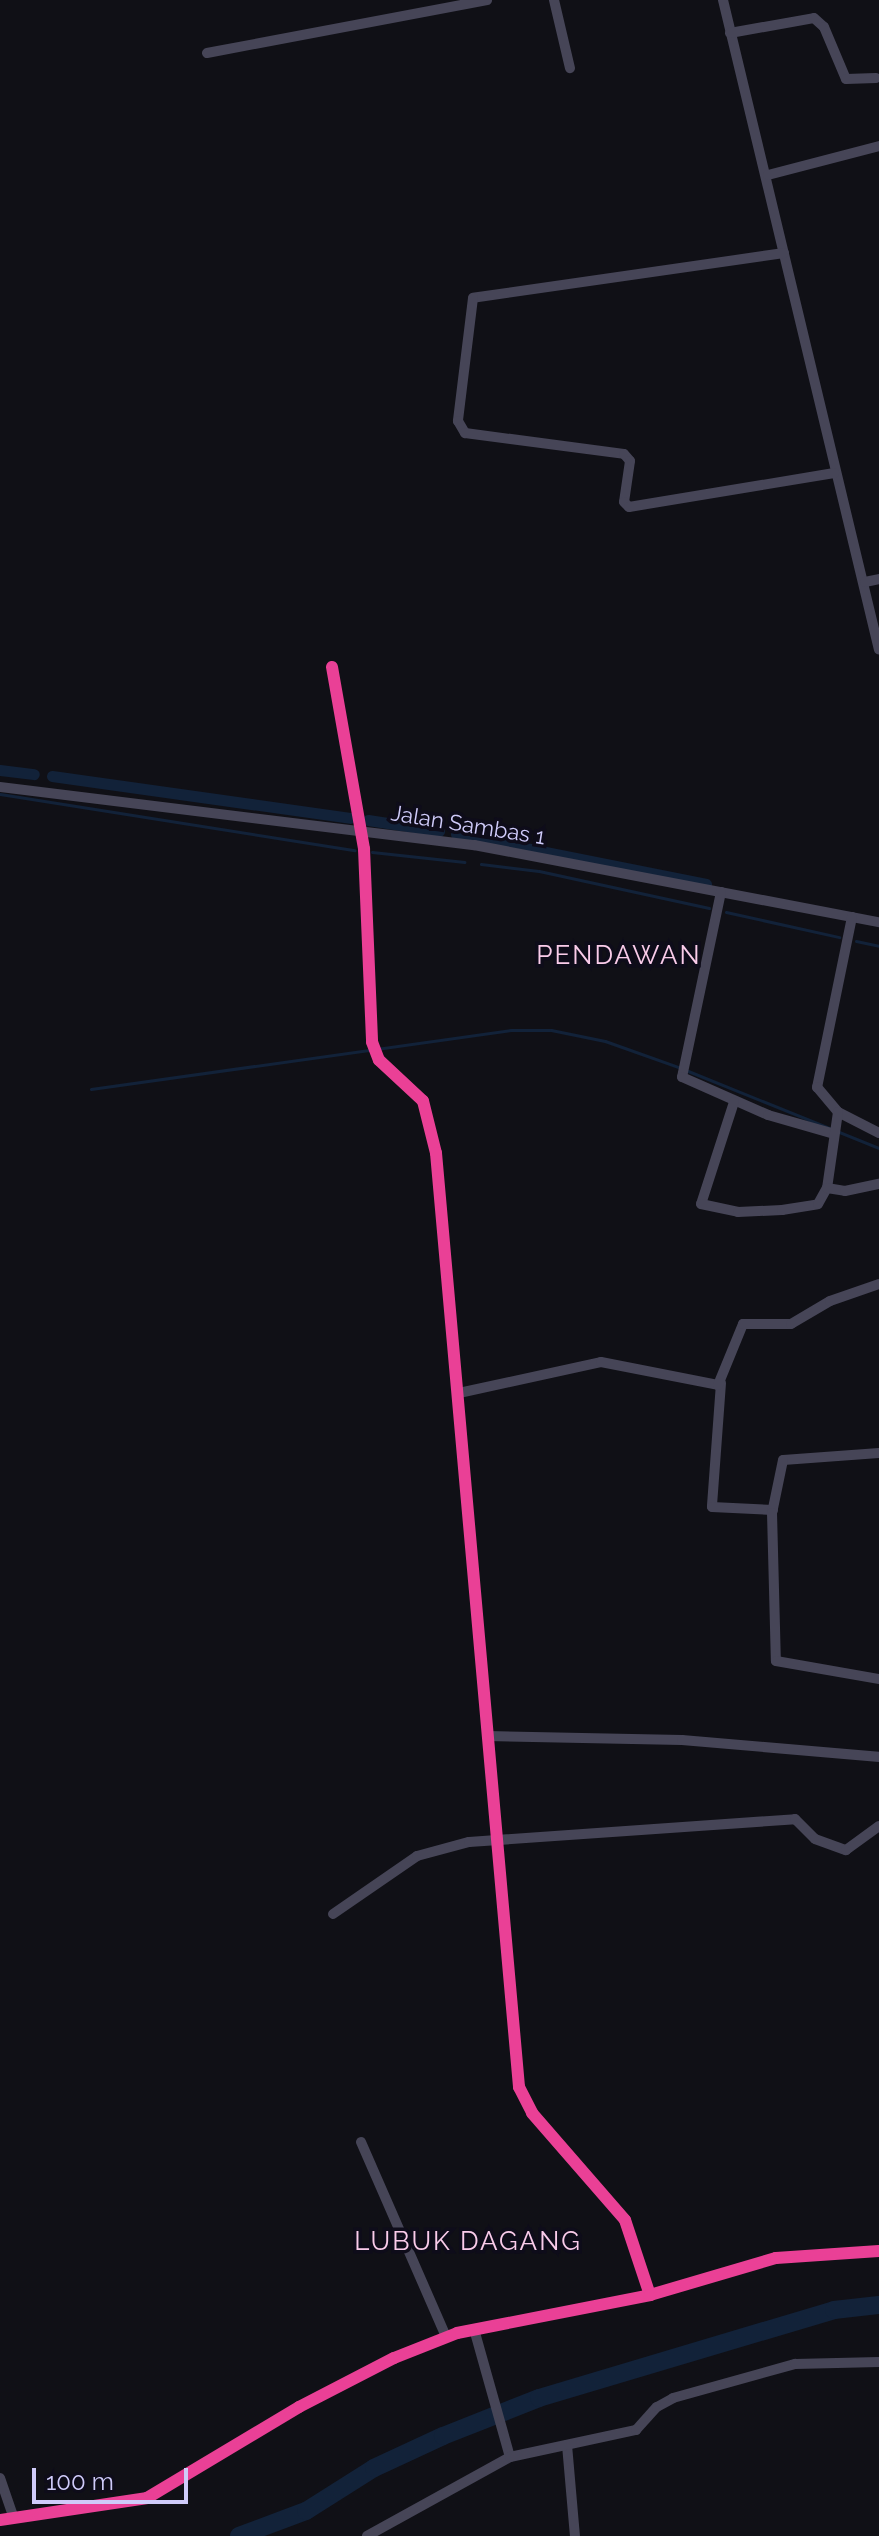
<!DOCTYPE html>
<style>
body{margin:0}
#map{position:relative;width:879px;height:2536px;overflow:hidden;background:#101016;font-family:Raleway,sans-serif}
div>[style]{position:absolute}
.stream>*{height:3px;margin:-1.5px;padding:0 1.5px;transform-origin:1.5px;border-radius:1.5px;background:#122239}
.canal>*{height:11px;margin:-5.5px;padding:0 5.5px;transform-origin:5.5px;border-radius:5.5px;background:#122239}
.river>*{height:18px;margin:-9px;padding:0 9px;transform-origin:9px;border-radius:9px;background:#122239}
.minor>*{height:10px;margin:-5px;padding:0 5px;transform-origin:5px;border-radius:5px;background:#464557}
.cycleway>*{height:12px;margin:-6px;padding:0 6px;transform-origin:6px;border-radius:6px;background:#ea4096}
span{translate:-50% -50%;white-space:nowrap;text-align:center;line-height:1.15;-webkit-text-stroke:7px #0e0c1a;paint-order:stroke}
.street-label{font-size:22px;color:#cfcbf9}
.quarter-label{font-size:26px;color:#faccea;letter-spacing:2px}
.scale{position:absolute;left:32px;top:2468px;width:156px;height:36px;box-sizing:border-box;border:4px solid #cfcbf9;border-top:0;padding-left:10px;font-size:24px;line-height:28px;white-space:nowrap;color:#cfcbf9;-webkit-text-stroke:6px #0e0c1a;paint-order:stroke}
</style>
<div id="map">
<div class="stream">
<div style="left:0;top:794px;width:359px;rotate:9deg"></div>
<div style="left:372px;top:852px;width:93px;rotate:6.2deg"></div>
<div style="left:481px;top:864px;width:58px;rotate:6.9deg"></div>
<div style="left:539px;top:871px;width:174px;rotate:12.3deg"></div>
<div style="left:726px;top:912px;width:116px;rotate:12.5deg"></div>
<div style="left:856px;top:941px;width:24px;rotate:12deg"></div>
<div style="left:688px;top:1071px;width:206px;rotate:22deg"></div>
<div style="left:91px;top:1089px;width:424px;rotate:-8deg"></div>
<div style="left:511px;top:1030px;width:40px"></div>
<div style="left:551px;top:1030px;width:55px;rotate:11.5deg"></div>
<div style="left:605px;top:1041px;width:81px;rotate:19.6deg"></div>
</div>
<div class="canal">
<div style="left:0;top:770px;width:34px;rotate:7deg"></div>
<div style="left:52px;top:776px;width:301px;rotate:8deg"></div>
<div style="left:368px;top:820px;width:72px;rotate:8.8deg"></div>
<div style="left:456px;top:834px;width:255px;rotate:11.3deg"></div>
</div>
<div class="river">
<div style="left:239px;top:2536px;width:72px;rotate:-20.5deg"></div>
<div style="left:306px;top:2511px;width:80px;rotate:-32.3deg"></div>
<div style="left:374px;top:2468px;width:76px;rotate:-24.9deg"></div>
<div style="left:443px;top:2436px;width:103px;rotate:-21.6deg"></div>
<div style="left:539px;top:2398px;width:308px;rotate:-16.6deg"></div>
<div style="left:834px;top:2310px;width:45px;rotate:-6.3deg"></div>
</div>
<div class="minor">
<div style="left:554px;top:0;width:70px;rotate:76.8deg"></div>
<div style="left:723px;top:0;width:668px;rotate:76.5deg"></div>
<div style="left:730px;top:33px;width:85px;rotate:-10.1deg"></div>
<div style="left:814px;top:18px;width:13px;rotate:42deg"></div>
<div style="left:824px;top:27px;width:56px;rotate:67.1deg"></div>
<div style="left:846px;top:79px;width:30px;rotate:-2deg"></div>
<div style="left:207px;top:53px;width:285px;rotate:-10.7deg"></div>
<div style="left:768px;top:175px;width:115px;rotate:-14.6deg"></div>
<div style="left:784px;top:253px;width:314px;rotate:171.8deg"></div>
<div style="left:473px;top:298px;width:124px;rotate:97deg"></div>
<div style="left:458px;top:421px;width:14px;rotate:60deg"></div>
<div style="left:465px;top:433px;width:160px;rotate:7.5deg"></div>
<div style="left:624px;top:454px;width:9px;rotate:49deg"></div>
<div style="left:630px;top:461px;width:41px;rotate:98.3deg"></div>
<div style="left:624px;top:502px;width:7px;rotate:45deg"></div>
<div style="left:629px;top:507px;width:208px;rotate:-9.4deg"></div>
<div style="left:865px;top:582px;width:14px;rotate:-12deg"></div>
<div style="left:332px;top:667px;width:185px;rotate:80deg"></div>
<div style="left:364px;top:849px;width:193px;rotate:87.6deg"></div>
<div style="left:372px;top:1042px;width:19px;rotate:69deg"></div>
<div style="left:379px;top:1060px;width:60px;rotate:43deg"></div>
<div style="left:423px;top:1101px;width:54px;rotate:76deg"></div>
<div style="left:436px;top:1153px;width:938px;rotate:84.92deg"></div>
<div style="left:519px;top:2087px;width:29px;rotate:63deg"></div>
<div style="left:532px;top:2113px;width:142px;rotate:49deg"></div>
<div style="left:625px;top:2220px;width:79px;rotate:71.6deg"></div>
<div style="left:0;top:787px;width:478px;rotate:7deg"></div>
<div style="left:474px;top:845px;width:412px;rotate:10.8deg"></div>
<div style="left:721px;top:892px;width:189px;rotate:101.9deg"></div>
<div style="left:682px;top:1077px;width:94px;rotate:23.8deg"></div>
<div style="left:768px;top:1115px;width:66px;rotate:15.9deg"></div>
<div style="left:852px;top:917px;width:174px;rotate:101.6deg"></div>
<div style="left:817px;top:1087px;width:33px;rotate:50deg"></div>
<div style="left:838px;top:1112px;width:46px;rotate:27.1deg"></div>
<div style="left:734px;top:1102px;width:107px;rotate:107.9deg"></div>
<div style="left:701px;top:1204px;width:38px;rotate:12deg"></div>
<div style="left:738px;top:1212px;width:44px;rotate:-2.6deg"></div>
<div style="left:782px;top:1210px;width:36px;rotate:-9deg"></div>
<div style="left:818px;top:1204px;width:18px;rotate:-61deg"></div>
<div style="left:838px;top:1112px;width:77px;rotate:98.2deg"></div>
<div style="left:827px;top:1188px;width:18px;rotate:9deg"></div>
<div style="left:845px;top:1191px;width:35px;rotate:-12deg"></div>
<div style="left:721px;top:1383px;width:124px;rotate:94.2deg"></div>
<div style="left:712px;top:1507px;width:61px;rotate:2.8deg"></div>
<div style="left:459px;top:1393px;width:145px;rotate:-12.3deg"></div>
<div style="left:601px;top:1362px;width:119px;rotate:11.1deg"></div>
<div style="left:718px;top:1385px;width:66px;rotate:-67.7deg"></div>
<div style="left:743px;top:1324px;width:48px"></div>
<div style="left:791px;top:1324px;width:45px;rotate:-30.5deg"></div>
<div style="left:830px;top:1301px;width:52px;rotate:-19.1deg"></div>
<div style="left:879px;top:1453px;width:96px;rotate:175.8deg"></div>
<div style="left:783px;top:1460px;width:54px;rotate:101.7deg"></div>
<div style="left:772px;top:1513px;width:148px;rotate:88.5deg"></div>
<div style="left:776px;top:1661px;width:105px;rotate:9.9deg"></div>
<div style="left:487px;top:1736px;width:195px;rotate:1.2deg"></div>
<div style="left:682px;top:1740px;width:198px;rotate:4.9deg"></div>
<div style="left:333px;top:1914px;width:102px;rotate:-34.6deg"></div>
<div style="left:417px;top:1856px;width:54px;rotate:-15.1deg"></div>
<div style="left:469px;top:1842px;width:327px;rotate:-4deg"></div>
<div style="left:795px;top:1819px;width:28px;rotate:45deg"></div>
<div style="left:815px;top:1839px;width:33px;rotate:20deg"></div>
<div style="left:846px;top:1850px;width:41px;rotate:-36deg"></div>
<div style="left:361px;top:2142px;width:213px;rotate:66.4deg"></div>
<div style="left:474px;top:2329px;width:133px;rotate:74.3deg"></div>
<div style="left:567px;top:2445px;width:91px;rotate:85deg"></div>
<div style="left:0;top:2478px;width:39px;rotate:71deg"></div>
<div style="left:0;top:2520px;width:149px;rotate:-8.5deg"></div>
<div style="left:147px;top:2498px;width:177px;rotate:-30.9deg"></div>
<div style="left:299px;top:2407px;width:107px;rotate:-27.3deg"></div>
<div style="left:394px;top:2358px;width:68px;rotate:-21.6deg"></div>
<div style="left:457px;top:2333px;width:197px;rotate:-11.1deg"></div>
<div style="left:650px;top:2295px;width:131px;rotate:-16.4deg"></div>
<div style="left:776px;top:2258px;width:103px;rotate:-3.9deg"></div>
<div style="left:367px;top:2536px;width:163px;rotate:-28.9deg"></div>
<div style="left:510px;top:2457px;width:129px;rotate:-12.1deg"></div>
<div style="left:636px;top:2430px;width:31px;rotate:-48deg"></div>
<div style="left:657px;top:2407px;width:18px;rotate:-29deg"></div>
<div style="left:673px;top:2398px;width:127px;rotate:-15.6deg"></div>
<div style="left:795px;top:2364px;width:84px;rotate:-1.4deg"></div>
</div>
<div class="cycleway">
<div style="left:332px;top:667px;width:185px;rotate:80deg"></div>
<div style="left:364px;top:849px;width:193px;rotate:87.6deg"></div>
<div style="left:372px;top:1042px;width:19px;rotate:69deg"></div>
<div style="left:379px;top:1060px;width:60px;rotate:43deg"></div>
<div style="left:423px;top:1101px;width:54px;rotate:76deg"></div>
<div style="left:436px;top:1153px;width:938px;rotate:84.92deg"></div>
<div style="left:519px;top:2087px;width:29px;rotate:63deg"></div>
<div style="left:532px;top:2113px;width:142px;rotate:49deg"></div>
<div style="left:625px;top:2220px;width:79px;rotate:71.6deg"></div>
<div style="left:0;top:2520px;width:149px;rotate:-8.5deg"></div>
<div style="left:147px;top:2498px;width:177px;rotate:-30.9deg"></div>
<div style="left:299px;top:2407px;width:107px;rotate:-27.3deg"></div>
<div style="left:394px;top:2358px;width:68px;rotate:-21.6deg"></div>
<div style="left:457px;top:2333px;width:197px;rotate:-11.1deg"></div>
<div style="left:650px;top:2295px;width:131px;rotate:-16.4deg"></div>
<div style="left:776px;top:2258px;width:103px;rotate:-3.9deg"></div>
</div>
<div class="street-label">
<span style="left:468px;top:825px;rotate:9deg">Jalan Sambas 1</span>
</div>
<div class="quarter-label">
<span style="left:619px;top:956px">PENDAWAN</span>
<span style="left:468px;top:2242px">LUBUK DAGANG</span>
</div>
<div class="scale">100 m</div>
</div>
